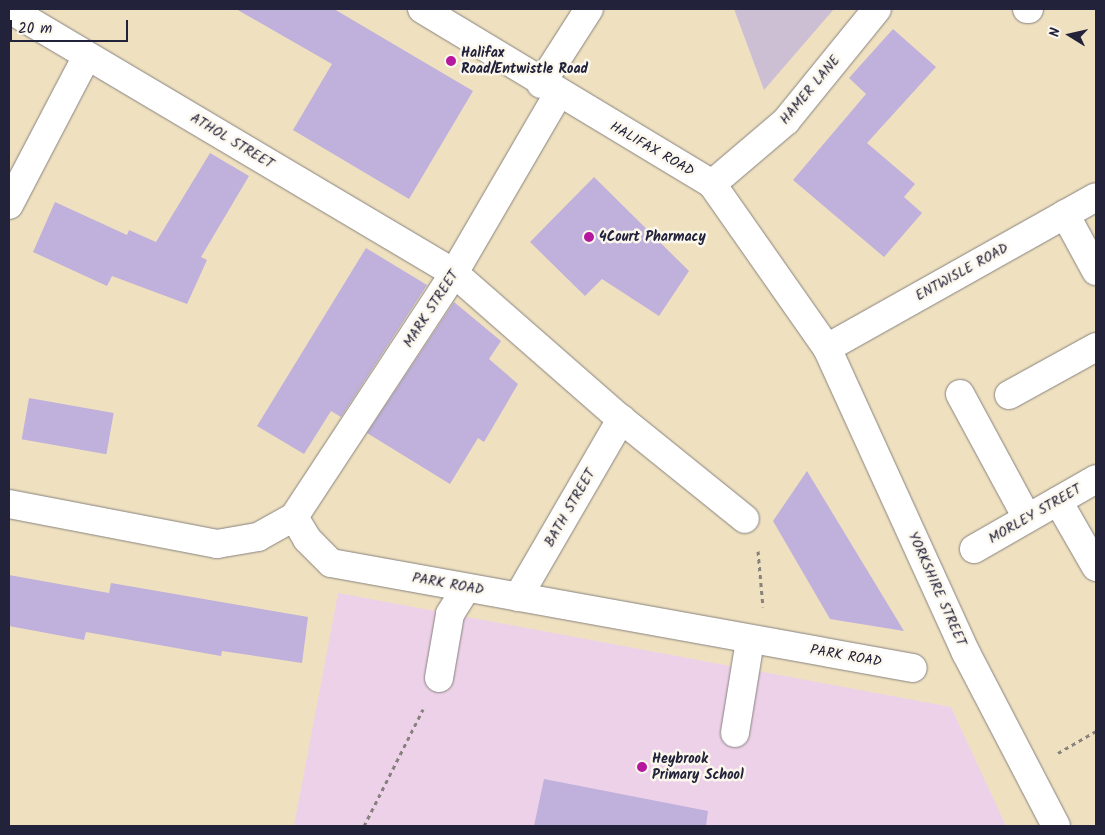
<!DOCTYPE html>
<style>
body{margin:0}
#map{position:relative;width:1105px;height:835px;overflow:hidden;background:#efe1c0;font-family:Kalam,sans-serif}
div>[style]{position:absolute}
.built>*{inset:0;background:#edd1e9}
.industrial>*{inset:0;background:#ccbfd4}
.building>*{inset:0;background:#bfb0dc;transform-origin:0 0}
.path>*{height:3px;margin-top:-1.5px;transform-origin:0;background:repeating-linear-gradient(90deg,#88827e 0 4px,transparent 0 8px)}
.roads{filter:drop-shadow(0 0 1px #88827e) drop-shadow(0 0 1px #88827e)}
.minor>*{height:28px;margin:-14px;padding:0 14px;transform-origin:14px;border-radius:14px;background:#fff}
.major>*{height:28px;margin:-14px;padding:0 14px;transform-origin:14px;border-radius:14px;background:#fff}
.highway>*{height:28px;margin:-14px;padding:0 14px;transform-origin:14px;border-radius:14px;background:#fff}
.dots>*{width:14px;height:14px;translate:-50% -50%;box-sizing:border-box;border:2px solid #fbf7ec;border-radius:50%}
span{translate:-50% -50%;white-space:nowrap;text-align:center;line-height:1.15;-webkit-text-stroke:5px #fbf7ec;paint-order:stroke}
.poi-label{font-size:14px;color:#22223b;font-weight:700}
.left{translate:0 -50%;text-align:left}
.street-label{font-size:14px;color:#22223b}
.frame{position:absolute;inset:0;border:10px solid #22223b;pointer-events:none}
.north{position:absolute;left:1045px;top:10px;width:50px;height:50px;-webkit-text-stroke:4px #fbf7ec;paint-order:stroke;rotate:280deg;font-size:14px;font-weight:700;line-height:20px;text-align:center;color:#22223b}
.north::after{content:'';display:block;margin:auto;width:18px;height:22px;background:#22223b;clip-path:polygon(50% 0,100% 100%,50% 72%,0 100%)}
.scale{position:absolute;left:10px;top:20px;width:118px;height:22px;box-sizing:border-box;border:2px solid #22223b;border-top:0;padding-left:6px;font-size:15px;line-height:18px;white-space:nowrap;color:#22223b;-webkit-text-stroke:4px #fbf7ec;paint-order:stroke}
</style>
<div id="map">
<div class="built">
<div style="clip-path:polygon(338px 593px,951px 707px,1006px 826px,294px 826px)"></div>
</div>
<div class="industrial">
<div style="clip-path:polygon(734px 9px,834px 9px,764px 90px)"></div>
</div>
<div class="building">
<div style="clip-path:polygon(236px 9px,334px 9px,473px 91px,409px 199px,293px 130px,332px 64px)"></div>
<div style="clip-path:polygon(893px 29px,936px 67px,867px 143px,915px 184px,904px 197px,922px 213px,884px 257px,793px 180px,866px 94px,849px 78px)"></div>
<div style="clip-path:polygon(210px 153px,249px 176px,201px 257px,207px 260px,187px 304px,112px 276px,107px 286px,33px 252px,55px 202px,127px 235px,129px 230px,156px 242px)"></div>
<div style="clip-path:polygon(594px 177px,689px 271px,659px 316px,602px 279px,585px 296px,530px 242px)"></div>
<div style="clip-path:polygon(366px 248px,427px 285px,341px 417px,331px 411px,304px 454px,257px 426px)"></div>
<div style="clip-path:polygon(454px 302px,501px 341px,489px 359px,518px 384px,484px 442px,478px 438px,450px 484px,367px 433px)"></div>
<div style="left:29px;top:398px;width:86px;height:42px;rotate:10deg"></div>
<div style="clip-path:polygon(807px 471px,904px 631px,830px 619px,773px 521px)"></div>
<div style="clip-path:polygon(9px 575px,109px 593px,111px 583px,308px 617px,302px 663px,222px 651px,221px 656px,86px 632px,84px 640px,9px 626px)"></div>
<div style="clip-path:polygon(544px 779px,708px 811px,706px 826px,534px 826px)"></div>
</div>
<div class="path">
<div style="left:758px;top:551px;width:56px;rotate:84.9deg"></div>
<div style="left:1058px;top:753px;width:44px;rotate:-30.1deg"></div>
<div style="left:364px;top:826px;width:131px;rotate:-63.2deg"></div>
</div>
<div class="roads">
<div class="minor">
<div style="left:9px;top:9px;width:517px;rotate:30.68deg"></div>
<div style="left:454px;top:273px;width:222px;rotate:41.2deg"></div>
<div style="left:621px;top:419px;width:159px;rotate:38.9deg"></div>
<div style="left:1027px;top:9px;width:2px"></div>
<div style="left:541px;top:84px;width:89px;rotate:-57.4deg"></div>
<div style="left:712px;top:184px;width:97px;rotate:-40.4deg"></div>
<div style="left:786px;top:121px;width:144px;rotate:-50.9deg"></div>
<div style="left:9px;top:205px;width:168px;rotate:-62.4deg"></div>
<div style="left:1065px;top:214px;width:65px;rotate:61.5deg"></div>
<div style="left:960px;top:394px;width:141px;rotate:61.6deg"></div>
<div style="left:1009px;top:395px;width:99px;rotate:-28.9deg"></div>
<div style="left:1058px;top:501px;width:76px;rotate:60.1deg"></div>
<div style="left:9px;top:504px;width:212px;rotate:10.9deg"></div>
<div style="left:217px;top:544px;width:42px;rotate:-9.7deg"></div>
<div style="left:258px;top:537px;width:41px;rotate:-29.1deg"></div>
<div style="left:294px;top:517px;width:292px;rotate:-56.7deg"></div>
<div style="left:454px;top:273px;width:207px;rotate:-59.8deg"></div>
<div style="left:294px;top:517px;width:26px;rotate:59deg"></div>
<div style="left:307px;top:539px;width:34px;rotate:45deg"></div>
<div style="left:331px;top:563px;width:591px;rotate:10.23deg"></div>
<div style="left:974px;top:549px;width:141px;rotate:-29.8deg"></div>
<div style="left:518px;top:597px;width:206px;rotate:-59.9deg"></div>
<div style="left:439px;top:678px;width:65px;rotate:-80.2deg"></div>
<div style="left:450px;top:614px;width:31px;rotate:-58deg"></div>
<div style="left:735px;top:733px;width:94px;rotate:-80.8deg"></div>
</div>
<div class="major">
<div style="left:827px;top:348px;width:308px;rotate:-29.3deg"></div>
</div>
<div class="highway">
<div style="left:422px;top:9px;width:339px;rotate:31.1deg"></div>
<div style="left:712px;top:184px;width:200px;rotate:55deg"></div>
<div style="left:827px;top:348px;width:335px;rotate:65.5deg"></div>
<div style="left:966px;top:653px;width:195px;rotate:62.5deg"></div>
</div>
</div>
<div class="dots">
<div style="left:451px;top:61px;background:#b5179e"></div>
<div style="left:589px;top:237px;background:#b5179e"></div>
<div style="left:642px;top:767px;background:#b5179e"></div>
</div>
<div class="poi-label">
<span class="left" style="left:461px;top:61px">Halifax<br>Road/Entwistle Road</span>
<span class="left" style="left:599px;top:237px">4Court Pharmacy</span>
<span class="left" style="left:652px;top:767px">Heybrook<br>Primary School</span>
</div>
<div class="street-label">
<span style="left:810px;top:90px;rotate:-50deg">HAMER LANE</span>
<span style="left:232px;top:141px;rotate:31deg">ATHOL STREET</span>
<span style="left:652px;top:149px;rotate:30deg">HALIFAX ROAD</span>
<span style="left:962px;top:272px;rotate:-29deg">ENTWISLE ROAD</span>
<span style="left:431px;top:309px;rotate:-57deg">MARK STREET</span>
<span style="left:570px;top:508px;rotate:-60deg">BATH STREET</span>
<span style="left:1035px;top:514px;rotate:-30deg">MORLEY STREET</span>
<span style="left:448px;top:584px;rotate:10deg">PARK ROAD</span>
<span style="left:937px;top:589px;rotate:66deg">YORKSHIRE STREET</span>
<span style="left:846px;top:656px;rotate:10deg">PARK ROAD</span>
</div>
<div class="frame"></div>
<div class="north">N</div>
<div class="scale">20 m</div>
</div>
